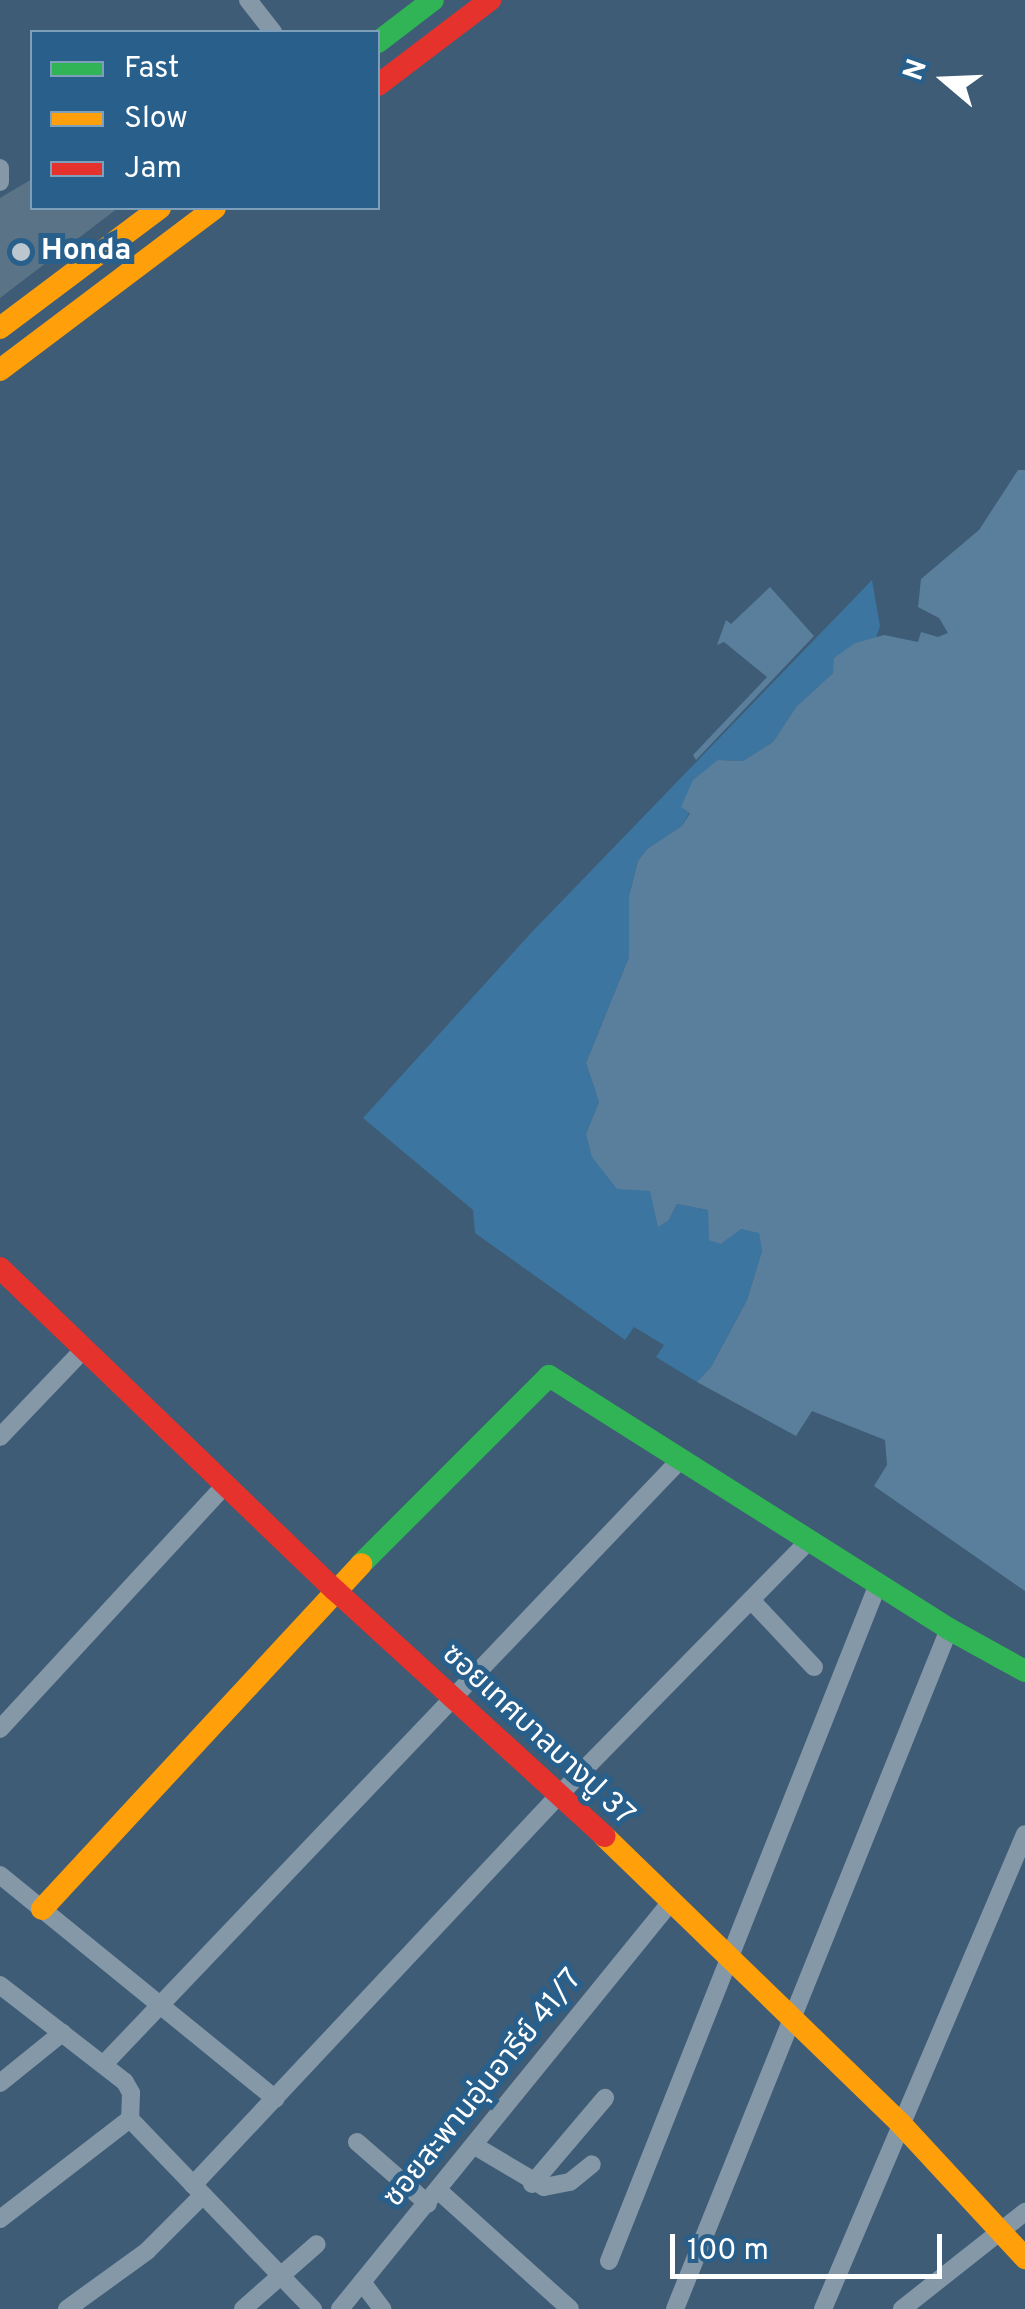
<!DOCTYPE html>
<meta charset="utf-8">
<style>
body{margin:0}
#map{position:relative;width:1025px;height:2309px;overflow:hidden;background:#3e5c75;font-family:Overpass,"Noto Sans Thai",sans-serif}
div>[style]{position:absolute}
.green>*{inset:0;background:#3c75a0}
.water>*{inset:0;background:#5a7f9c}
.building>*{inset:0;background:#5b7386}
.street>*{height:18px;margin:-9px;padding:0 9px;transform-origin:9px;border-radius:9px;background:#8598a8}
.fast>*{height:22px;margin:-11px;padding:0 11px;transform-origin:11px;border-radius:11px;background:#30b455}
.slow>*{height:22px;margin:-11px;padding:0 11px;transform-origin:11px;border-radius:11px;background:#ff9f0a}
.jam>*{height:22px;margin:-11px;padding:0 11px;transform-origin:11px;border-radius:11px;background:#e5322d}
.dots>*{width:28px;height:28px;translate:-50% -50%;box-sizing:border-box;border:5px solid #285f8b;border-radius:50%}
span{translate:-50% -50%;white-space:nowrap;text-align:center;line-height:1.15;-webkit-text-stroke:10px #285f8b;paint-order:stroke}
.poi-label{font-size:30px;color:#fff;font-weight:700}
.left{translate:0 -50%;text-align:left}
.street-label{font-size:30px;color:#fff}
.legend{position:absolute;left:30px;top:30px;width:350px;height:180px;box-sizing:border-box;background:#285f8b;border:2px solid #7e9fb9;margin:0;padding:12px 18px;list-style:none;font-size:30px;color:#fff}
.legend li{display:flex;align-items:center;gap:20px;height:50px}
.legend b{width:50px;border:2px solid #7e9fb9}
.north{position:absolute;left:895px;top:30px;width:100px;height:100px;-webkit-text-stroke:8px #285f8b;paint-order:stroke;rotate:289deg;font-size:28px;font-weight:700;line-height:40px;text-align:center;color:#fff}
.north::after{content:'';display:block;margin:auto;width:35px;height:45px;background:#fff;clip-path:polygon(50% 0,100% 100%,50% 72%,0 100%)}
.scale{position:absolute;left:670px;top:2234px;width:272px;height:45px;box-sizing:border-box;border:5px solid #fff;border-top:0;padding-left:12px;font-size:30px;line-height:35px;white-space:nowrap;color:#fff;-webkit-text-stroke:8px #285f8b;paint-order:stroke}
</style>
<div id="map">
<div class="green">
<div style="clip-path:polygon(872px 580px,880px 626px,876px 638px,855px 643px,833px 673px,796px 707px,773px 742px,743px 761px,718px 760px,682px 826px,647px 849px,638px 861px,629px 896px,629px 957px,586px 1063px,599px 1102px,586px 1134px,650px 1191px,656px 1210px,669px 1220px,677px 1204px,708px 1210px,721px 1244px,740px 1229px,759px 1232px,762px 1251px,747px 1300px,711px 1367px,697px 1382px,656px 1357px,664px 1345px,634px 1327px,625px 1340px,475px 1233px,473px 1210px,363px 1118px,531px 933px)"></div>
</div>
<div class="water">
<div style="clip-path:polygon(1018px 470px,1025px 470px,1025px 1591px,874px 1486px,887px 1465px,885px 1440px,812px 1411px,796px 1436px,697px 1382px,711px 1367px,747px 1300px,762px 1251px,759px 1233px,741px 1229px,721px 1244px,709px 1240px,708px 1210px,677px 1204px,669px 1220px,658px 1227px,650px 1191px,617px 1189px,592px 1157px,586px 1134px,599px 1102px,586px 1063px,629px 957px,629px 896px,638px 861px,647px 849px,682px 826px,690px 813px,681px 807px,693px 780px,718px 760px,743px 761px,773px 742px,796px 707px,833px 673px,834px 658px,855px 643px,884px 635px,918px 642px,921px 632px,938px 637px,948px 633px,939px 618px,918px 607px,921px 579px,979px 530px)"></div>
<div style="clip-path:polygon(770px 587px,814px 636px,696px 760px,693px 755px,767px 677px,724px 642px,717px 645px,726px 620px,731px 624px)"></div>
</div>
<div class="building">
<div style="clip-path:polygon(32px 179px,32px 208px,118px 208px,0 298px,0 198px)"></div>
</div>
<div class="street">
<div style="left:248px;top:0;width:41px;rotate:52deg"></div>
<div style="left:0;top:168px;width:14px;rotate:90deg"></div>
<div style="left:0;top:1437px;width:122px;rotate:-46.3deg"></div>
<div style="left:751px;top:1600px;width:92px;rotate:46.8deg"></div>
<div style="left:0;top:1729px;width:332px;rotate:-47.3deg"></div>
<div style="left:0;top:1875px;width:355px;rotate:39.1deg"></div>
<div style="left:0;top:1985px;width:158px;rotate:37.8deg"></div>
<div style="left:125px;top:2082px;width:13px;rotate:61deg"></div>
<div style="left:131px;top:2093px;width:26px;rotate:92deg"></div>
<div style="left:130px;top:2119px;width:264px;rotate:46.1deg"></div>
<div style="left:104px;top:2064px;width:833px;rotate:-46.36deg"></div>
<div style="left:0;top:2083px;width:80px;rotate:-38.9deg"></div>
<div style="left:357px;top:2142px;width:94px;rotate:41.1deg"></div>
<div style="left:475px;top:2146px;width:80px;rotate:30.7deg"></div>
<div style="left:544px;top:2187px;width:26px;rotate:-11deg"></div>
<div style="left:570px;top:2182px;width:28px;rotate:-39deg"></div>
<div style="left:532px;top:2184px;width:113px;rotate:-49.7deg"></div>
<div style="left:193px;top:2185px;width:536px;rotate:-46.81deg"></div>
<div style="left:560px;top:1794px;width:355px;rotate:-45.5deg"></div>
<div style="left:439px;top:2191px;width:176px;rotate:42deg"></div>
<div style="left:0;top:2219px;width:164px;rotate:-37.6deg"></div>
<div style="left:609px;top:2261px;width:728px;rotate:-68.33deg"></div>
<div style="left:362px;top:2282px;width:34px;rotate:53deg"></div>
<div style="left:67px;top:2309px;width:99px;rotate:-35.9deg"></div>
<div style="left:147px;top:2251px;width:78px;rotate:-45deg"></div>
<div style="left:243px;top:2309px;width:98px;rotate:-41.3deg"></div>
<div style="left:340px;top:2309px;width:523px;rotate:-50.9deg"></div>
<div style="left:675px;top:2309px;width:733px;rotate:-68.05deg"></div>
<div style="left:823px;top:2309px;width:516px;rotate:-66.96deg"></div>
<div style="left:902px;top:2309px;width:157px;rotate:-38.3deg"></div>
</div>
<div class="fast">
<div style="left:378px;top:42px;width:69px;rotate:-37.4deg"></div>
<div style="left:361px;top:1564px;width:266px;rotate:-45deg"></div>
<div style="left:549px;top:1376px;width:473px;rotate:32.3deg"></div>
<div style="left:949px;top:1629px;width:87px;rotate:28.9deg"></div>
</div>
<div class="slow">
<div style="left:0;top:328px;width:200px;rotate:-36.9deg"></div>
<div style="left:0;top:370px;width:269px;rotate:-37deg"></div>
<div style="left:604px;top:1836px;width:414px;rotate:44.1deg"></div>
<div style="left:901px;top:2124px;width:183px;rotate:47.2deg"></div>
<div style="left:42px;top:1909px;width:470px;rotate:-47.2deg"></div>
</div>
<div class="jam">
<div style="left:378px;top:85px;width:141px;rotate:-37.2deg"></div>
<div style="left:0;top:1268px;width:465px;rotate:43.9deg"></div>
<div style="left:335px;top:1590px;width:365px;rotate:42.4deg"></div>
</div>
<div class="dots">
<div style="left:21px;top:252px;background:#bbc6cf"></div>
</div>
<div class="poi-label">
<span class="left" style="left:41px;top:252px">Honda</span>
</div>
<div class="street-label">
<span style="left:537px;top:1736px;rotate:43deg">ซอยเทศบาลบางปู 37</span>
<span style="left:484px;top:2089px;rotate:-51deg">ซอยสะพานอุ่นอารีย์ 41/7</span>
</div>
<ul class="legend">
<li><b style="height:12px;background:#30b455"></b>Fast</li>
<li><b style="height:12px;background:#ff9f0a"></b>Slow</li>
<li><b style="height:12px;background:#e5322d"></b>Jam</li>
</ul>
<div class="north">N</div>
<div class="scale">100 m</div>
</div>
